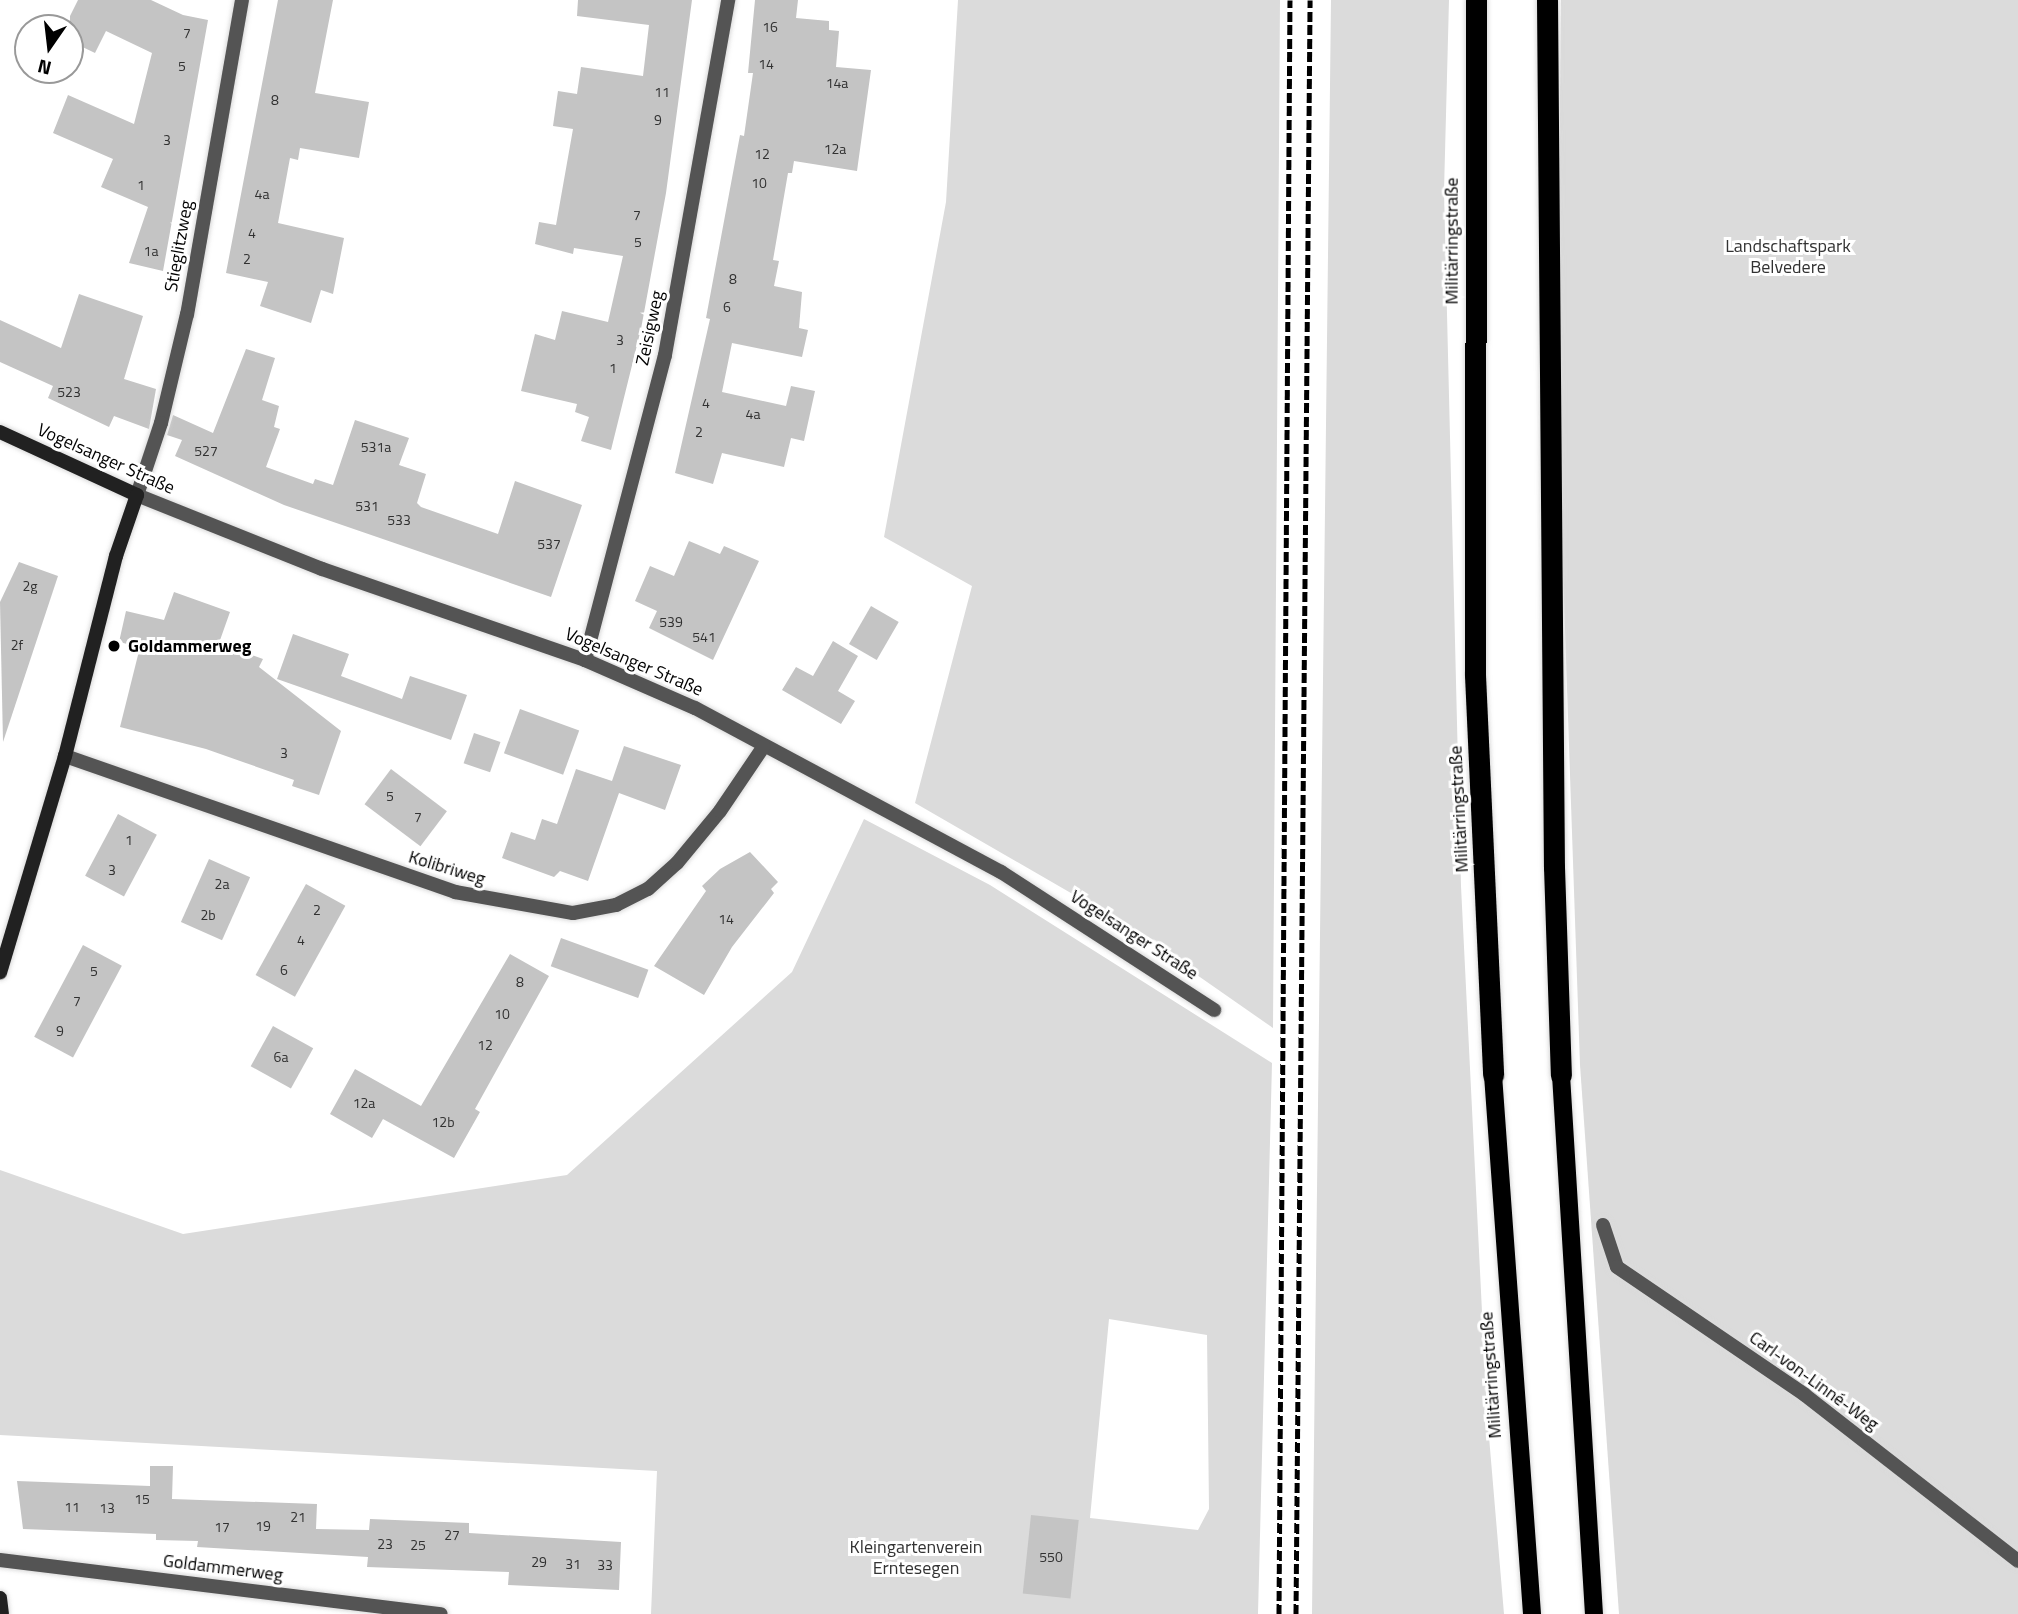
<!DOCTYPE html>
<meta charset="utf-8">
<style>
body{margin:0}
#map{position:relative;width:2018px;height:1614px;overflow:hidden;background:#fff;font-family:"Titillium Web",sans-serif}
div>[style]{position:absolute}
.green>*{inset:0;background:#dbdbdb}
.building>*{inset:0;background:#c4c4c4;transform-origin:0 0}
.roads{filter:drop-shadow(0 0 2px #dbdbdb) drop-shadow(0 0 2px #dbdbdb)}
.street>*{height:14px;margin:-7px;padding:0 7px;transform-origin:7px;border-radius:7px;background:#545454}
.secondary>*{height:14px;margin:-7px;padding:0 7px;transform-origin:7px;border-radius:7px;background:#212121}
.primary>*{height:18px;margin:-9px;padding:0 9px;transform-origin:9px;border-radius:9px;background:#000}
.highway>*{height:21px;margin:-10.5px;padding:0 10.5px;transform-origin:10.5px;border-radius:10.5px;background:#000}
.rail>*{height:5px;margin-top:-2.5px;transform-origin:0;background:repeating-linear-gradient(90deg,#000 0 10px,transparent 0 13.5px)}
.dots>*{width:19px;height:19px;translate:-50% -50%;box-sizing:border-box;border:4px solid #fff;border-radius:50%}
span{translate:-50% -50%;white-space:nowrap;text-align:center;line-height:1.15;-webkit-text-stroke:6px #fff;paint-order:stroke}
.number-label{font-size:14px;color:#313131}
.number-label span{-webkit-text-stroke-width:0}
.street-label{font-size:18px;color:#000}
.park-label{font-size:18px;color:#323232}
.poi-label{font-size:18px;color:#000;font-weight:700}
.left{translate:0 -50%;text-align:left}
.north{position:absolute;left:14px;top:14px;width:70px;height:70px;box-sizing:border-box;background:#fff;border:2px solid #999;border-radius:50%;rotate:194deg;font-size:19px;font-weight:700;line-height:28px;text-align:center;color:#000}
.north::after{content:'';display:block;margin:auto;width:24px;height:32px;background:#000;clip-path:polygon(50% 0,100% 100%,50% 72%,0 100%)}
</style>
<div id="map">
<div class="green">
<div style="clip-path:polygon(958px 0,1280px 0,1273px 1028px,1121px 922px,915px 803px,972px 586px,884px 537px,946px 202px)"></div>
<div style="clip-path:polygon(1331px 0,1449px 0,1444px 191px,1461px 886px,1487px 1413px,1504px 1614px,1312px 1614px)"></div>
<div style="clip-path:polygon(1561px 0,2018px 0,2018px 1614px,1619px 1614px,1580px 1065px,1557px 397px)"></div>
<div style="clip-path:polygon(evenodd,864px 819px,990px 885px,1272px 1063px,1258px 1614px,651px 1614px,657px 1471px,0 1435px,0 1170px,183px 1234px,567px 1175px,792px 972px,864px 819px,1109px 1319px,1207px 1335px,1209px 1509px,1198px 1530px,1090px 1518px,1109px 1319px)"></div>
</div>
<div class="building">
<div style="clip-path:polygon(78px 0,151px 0,183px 15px,208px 20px,163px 271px,129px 263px,148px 207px,101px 187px,113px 159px,53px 133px,68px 95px,134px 124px,152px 53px,106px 31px,95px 53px,70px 41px,70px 16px)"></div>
<div style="clip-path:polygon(278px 0,333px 0,315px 93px,369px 102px,359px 158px,300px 148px,298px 160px,290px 158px,278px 223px,344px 238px,333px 294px,321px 290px,311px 323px,260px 306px,268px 282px,226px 273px)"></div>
<div style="clip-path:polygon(578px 0,692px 0,666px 193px,641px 329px,611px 450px,581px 441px,589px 417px,575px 412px,577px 404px,521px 391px,535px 334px,555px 340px,562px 311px,608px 322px,623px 256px,574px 248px,573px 254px,535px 244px,539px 222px,556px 225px,573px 129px,553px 126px,558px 91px,577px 94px,581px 67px,643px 76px,649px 25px,577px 16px)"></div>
<div style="clip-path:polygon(755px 0,798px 0,796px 18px,829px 21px,829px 30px,839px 31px,836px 67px,871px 70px,857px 171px,794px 161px,792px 173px,788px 173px,773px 260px,779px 261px,774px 286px,802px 292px,799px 328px,808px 330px,802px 357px,732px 343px,722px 392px,786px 406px,791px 386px,815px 391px,804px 441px,791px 438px,784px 467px,722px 453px,713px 484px,675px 473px,710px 319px,706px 318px,740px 135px,744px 136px,753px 73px,748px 73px)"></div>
<div style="clip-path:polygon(79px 294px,143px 316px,124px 379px,156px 389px,149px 429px,114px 416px,109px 427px,48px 398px,53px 386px,0 362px,0 320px,61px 348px)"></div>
<div style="clip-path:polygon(246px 349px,275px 358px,262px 400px,279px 406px,274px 427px,280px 429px,266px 467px,313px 484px,315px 479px,333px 485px,355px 420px,409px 438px,399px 465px,426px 474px,417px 503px,421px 507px,498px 534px,515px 481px,582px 505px,551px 597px,284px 505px,175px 456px,182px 440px,167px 435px,173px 415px,213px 433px)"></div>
<div style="clip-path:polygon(689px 541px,720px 554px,724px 546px,759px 561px,713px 660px,649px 628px,657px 611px,635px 601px,650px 566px,674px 576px)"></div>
<div style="clip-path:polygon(19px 562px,58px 576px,3px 742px,0 602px)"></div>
<div style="clip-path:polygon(174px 592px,230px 612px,219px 643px,263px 659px,259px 667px,341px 731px,319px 795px,292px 786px,294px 780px,206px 749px,120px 727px,140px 647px,119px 642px,126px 611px,164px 620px)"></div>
<div style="left:871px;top:606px;width:32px;height:44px;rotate:30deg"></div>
<div style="clip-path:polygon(293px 634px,349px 654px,341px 676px,402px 699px,410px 676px,467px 695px,451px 740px,277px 679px)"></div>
<div style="clip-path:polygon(833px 641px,858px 656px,838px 691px,855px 701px,841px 724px,782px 690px,796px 667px,813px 676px)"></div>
<div style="left:520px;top:709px;width:63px;height:47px;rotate:20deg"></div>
<div style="left:474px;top:733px;width:28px;height:32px;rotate:19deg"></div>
<div style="clip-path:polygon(624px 746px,681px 765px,665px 810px,619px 793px,588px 881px,560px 871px,554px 877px,502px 858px,511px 832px,535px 840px,542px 819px,557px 824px,576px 769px,612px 781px)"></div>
<div style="left:391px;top:769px;width:70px;height:44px;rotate:37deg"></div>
<div style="left:118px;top:814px;width:44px;height:70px;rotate:28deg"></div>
<div style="clip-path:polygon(750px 852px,778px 882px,771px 889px,774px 893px,732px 947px,704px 995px,654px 966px,706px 891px,702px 886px,720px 869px)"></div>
<div style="left:209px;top:859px;width:45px;height:69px;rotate:24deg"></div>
<div style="left:306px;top:884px;width:45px;height:104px;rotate:29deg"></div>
<div style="left:561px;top:938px;width:93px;height:30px;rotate:20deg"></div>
<div style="left:83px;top:945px;width:44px;height:104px;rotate:28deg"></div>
<div style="clip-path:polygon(510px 954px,549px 976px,475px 1109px,480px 1112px,454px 1158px,383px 1119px,372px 1138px,330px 1114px,355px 1069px,421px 1106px)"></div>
<div style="left:273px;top:1026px;width:46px;height:46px;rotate:29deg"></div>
<div style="clip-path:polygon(150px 1466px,173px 1466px,172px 1499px,317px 1504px,316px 1529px,369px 1530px,370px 1519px,469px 1523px,469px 1533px,621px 1542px,619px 1590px,508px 1585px,509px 1572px,367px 1567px,368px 1557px,197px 1547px,198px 1541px,156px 1540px,156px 1534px,23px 1529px,17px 1481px,150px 1486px)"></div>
<div style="left:1031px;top:1515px;width:48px;height:79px;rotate:6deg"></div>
</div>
<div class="roads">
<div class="street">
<div style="left:242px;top:0;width:319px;rotate:99.9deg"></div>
<div style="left:187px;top:314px;width:112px;rotate:103.4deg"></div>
<div style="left:161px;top:423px;width:76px;rotate:108.4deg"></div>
<div style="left:137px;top:495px;width:199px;rotate:21.8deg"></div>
<div style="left:322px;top:569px;width:278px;rotate:19.1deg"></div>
<div style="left:585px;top:660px;width:120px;rotate:23.6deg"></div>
<div style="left:695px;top:708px;width:347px;rotate:28.2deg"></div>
<div style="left:1001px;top:872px;width:254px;rotate:32.9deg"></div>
<div style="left:585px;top:660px;width:315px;rotate:-75.3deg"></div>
<div style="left:665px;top:355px;width:361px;rotate:-79.9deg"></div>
<div style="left:65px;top:756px;width:413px;rotate:19.2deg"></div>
<div style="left:455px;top:892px;width:120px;rotate:10.1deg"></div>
<div style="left:573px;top:913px;width:44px;rotate:-10.5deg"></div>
<div style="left:616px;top:905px;width:36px;rotate:-27deg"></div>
<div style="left:648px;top:889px;width:39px;rotate:-42deg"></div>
<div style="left:677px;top:863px;width:67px;rotate:-50.4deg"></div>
<div style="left:720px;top:811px;width:78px;rotate:-55.9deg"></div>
<div style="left:1603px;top:1225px;width:44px;rotate:71.6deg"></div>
<div style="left:1617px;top:1267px;width:227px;rotate:34.2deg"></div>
<div style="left:1805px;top:1395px;width:270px;rotate:37.9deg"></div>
<div style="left:0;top:1560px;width:444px;rotate:7deg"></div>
</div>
<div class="secondary">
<div style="left:0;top:432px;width:151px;rotate:24.7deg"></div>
<div style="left:137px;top:495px;width:65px;rotate:109deg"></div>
<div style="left:116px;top:556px;width:206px;rotate:104.3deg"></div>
<div style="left:65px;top:756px;width:226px;rotate:106.7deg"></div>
<div style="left:0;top:1598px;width:16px;rotate:83deg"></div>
</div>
<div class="primary">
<div style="left:1493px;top:1075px;width:540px;rotate:85.86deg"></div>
<div style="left:1561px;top:1075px;width:540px;rotate:86.5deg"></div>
</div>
<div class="highway">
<div style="left:1476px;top:0;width:675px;rotate:90.08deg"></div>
<div style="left:1475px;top:675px;width:400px;rotate:87.4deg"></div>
<div style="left:1547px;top:0;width:867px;rotate:89.54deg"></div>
<div style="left:1554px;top:867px;width:208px;rotate:88.1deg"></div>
</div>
</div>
<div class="rail">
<div style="left:1279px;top:1614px;width:1614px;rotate:-89.61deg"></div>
<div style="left:1296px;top:1614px;width:1614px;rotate:-89.5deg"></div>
</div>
<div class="dots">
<div style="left:114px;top:646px;background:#000"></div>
</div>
<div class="number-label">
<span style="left:770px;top:27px">16</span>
<span style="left:187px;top:33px">7</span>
<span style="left:766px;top:64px">14</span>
<span style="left:182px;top:66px">5</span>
<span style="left:837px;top:83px">14a</span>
<span style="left:662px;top:92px">11</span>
<span style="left:275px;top:100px">8</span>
<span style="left:658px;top:120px">9</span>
<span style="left:167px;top:140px">3</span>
<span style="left:835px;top:149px">12a</span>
<span style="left:762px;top:154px">12</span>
<span style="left:759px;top:183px">10</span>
<span style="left:141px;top:185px">1</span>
<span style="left:262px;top:194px">4a</span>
<span style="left:637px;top:215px">7</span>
<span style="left:252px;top:233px">4</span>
<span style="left:638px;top:242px">5</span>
<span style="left:151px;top:251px">1a</span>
<span style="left:247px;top:259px">2</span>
<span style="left:733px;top:279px">8</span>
<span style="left:727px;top:307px">6</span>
<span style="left:620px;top:340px">3</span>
<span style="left:613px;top:368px">1</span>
<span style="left:69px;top:392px">523</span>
<span style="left:706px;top:403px">4</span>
<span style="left:753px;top:414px">4a</span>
<span style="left:699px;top:432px">2</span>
<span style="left:376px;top:447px">531a</span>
<span style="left:206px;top:451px">527</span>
<span style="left:367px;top:506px">531</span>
<span style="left:399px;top:520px">533</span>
<span style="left:549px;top:544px">537</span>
<span style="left:30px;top:586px">2g</span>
<span style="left:671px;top:622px">539</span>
<span style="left:704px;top:637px">541</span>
<span style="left:17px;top:645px">2f</span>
<span style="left:284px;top:753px">3</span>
<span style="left:390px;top:796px">5</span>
<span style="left:418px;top:817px">7</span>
<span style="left:129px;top:840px">1</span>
<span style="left:112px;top:870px">3</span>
<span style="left:222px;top:884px">2a</span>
<span style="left:317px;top:910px">2</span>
<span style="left:208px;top:915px">2b</span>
<span style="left:726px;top:919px">14</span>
<span style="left:301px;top:940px">4</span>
<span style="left:284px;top:970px">6</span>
<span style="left:94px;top:971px">5</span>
<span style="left:520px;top:982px">8</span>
<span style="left:77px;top:1001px">7</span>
<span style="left:502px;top:1014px">10</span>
<span style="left:60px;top:1031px">9</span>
<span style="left:485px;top:1045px">12</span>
<span style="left:281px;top:1057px">6a</span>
<span style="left:364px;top:1103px">12a</span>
<span style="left:443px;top:1122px">12b</span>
<span style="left:142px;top:1499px">15</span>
<span style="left:72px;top:1507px">11</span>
<span style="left:107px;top:1508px">13</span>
<span style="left:298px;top:1517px">21</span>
<span style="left:263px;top:1526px">19</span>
<span style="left:222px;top:1527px">17</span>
<span style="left:452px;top:1535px">27</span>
<span style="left:385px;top:1544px">23</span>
<span style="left:418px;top:1545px">25</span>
<span style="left:1051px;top:1557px">550</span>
<span style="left:539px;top:1562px">29</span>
<span style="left:573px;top:1564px">31</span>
<span style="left:605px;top:1565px">33</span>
</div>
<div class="street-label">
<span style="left:1452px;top:241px;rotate:-90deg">Militärringstraße</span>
<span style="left:179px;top:246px;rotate:-80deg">Stieglitzweg</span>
<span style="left:650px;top:328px;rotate:-78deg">Zeisigweg</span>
<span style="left:106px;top:459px;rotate:24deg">Vogelsanger Straße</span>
<span style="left:634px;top:662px;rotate:23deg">Vogelsanger Straße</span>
<span style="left:1459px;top:809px;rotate:-93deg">Militärringstraße</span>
<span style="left:447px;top:868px;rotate:17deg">Kolibriweg</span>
<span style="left:1134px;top:935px;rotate:33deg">Vogelsanger Straße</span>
<span style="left:1491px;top:1375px;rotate:-94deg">Militärringstraße</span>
<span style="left:1814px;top:1381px;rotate:36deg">Carl-von-Linné-Weg</span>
<span style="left:223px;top:1568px;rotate:7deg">Goldammerweg</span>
</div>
<div class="park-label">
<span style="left:1788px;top:257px">Landschaftspark<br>Belvedere</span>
<span style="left:916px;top:1558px">Kleingartenverein<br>Erntesegen</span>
</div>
<div class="poi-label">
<span class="left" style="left:128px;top:646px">Goldammerweg</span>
</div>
<div class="north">N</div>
</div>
